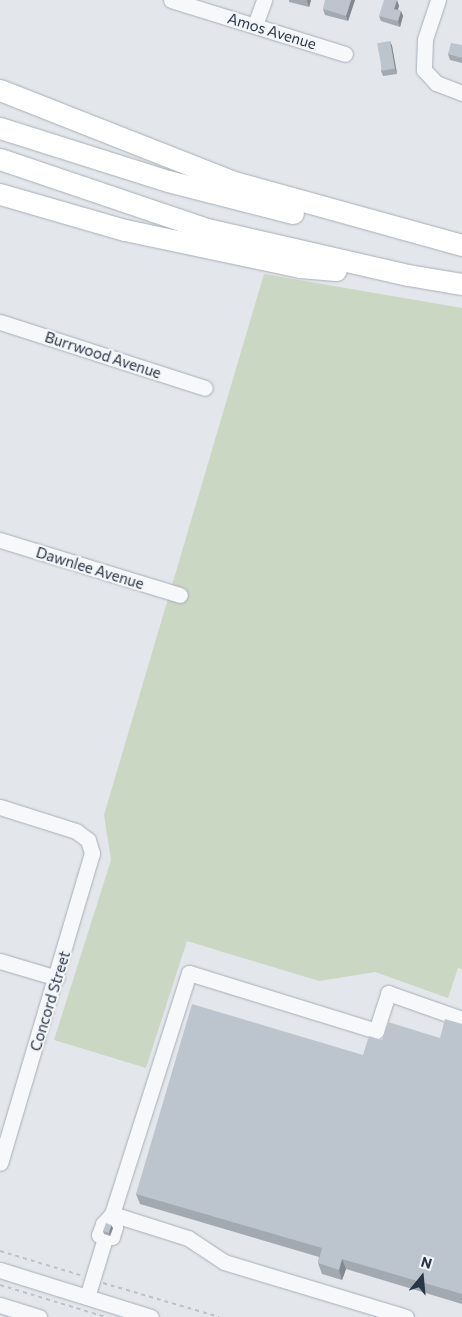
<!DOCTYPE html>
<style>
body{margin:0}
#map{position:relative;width:462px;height:1317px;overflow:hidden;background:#e3e7ec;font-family:Commissioner,sans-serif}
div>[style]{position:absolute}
.green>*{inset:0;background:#cad7c3}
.path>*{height:2px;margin-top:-1px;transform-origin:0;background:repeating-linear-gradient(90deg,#bcc2c8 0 4px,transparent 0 8px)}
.roads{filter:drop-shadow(0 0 1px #a7aeb7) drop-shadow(0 0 1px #a7aeb7)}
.minor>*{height:15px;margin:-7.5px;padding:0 7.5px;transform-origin:7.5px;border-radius:7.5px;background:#f6f8fa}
.highway>*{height:21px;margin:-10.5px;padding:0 10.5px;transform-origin:10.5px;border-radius:10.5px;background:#fff}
.wall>*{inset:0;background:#a2a9b0}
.shaded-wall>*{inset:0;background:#848990}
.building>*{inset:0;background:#bcc4cd;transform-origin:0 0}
span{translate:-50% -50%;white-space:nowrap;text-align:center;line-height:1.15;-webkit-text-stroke:4.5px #f3f6f9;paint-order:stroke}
.street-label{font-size:15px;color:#283647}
.north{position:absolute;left:397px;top:1252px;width:50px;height:50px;-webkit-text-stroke:4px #f3f6f9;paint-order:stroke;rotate:17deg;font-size:14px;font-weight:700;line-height:20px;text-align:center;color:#283647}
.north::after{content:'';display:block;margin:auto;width:18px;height:22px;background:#283647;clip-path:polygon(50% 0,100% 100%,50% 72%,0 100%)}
</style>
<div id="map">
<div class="green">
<div style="clip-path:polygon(264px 274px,462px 308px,462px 969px,458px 968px,448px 998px,375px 972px,319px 981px,187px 941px,146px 1068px,54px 1040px,111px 860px,104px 815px)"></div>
</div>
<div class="path">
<div style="left:0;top:1251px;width:84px;rotate:16.7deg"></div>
<div style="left:103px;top:1283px;width:121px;rotate:16.3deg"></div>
<div style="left:0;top:1285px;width:111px;rotate:16.8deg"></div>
</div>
<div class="roads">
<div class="minor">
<div style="left:171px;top:0;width:182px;rotate:17.2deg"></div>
<div style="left:438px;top:0;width:41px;rotate:108.4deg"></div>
<div style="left:425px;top:39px;width:31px;rotate:92deg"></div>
<div style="left:424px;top:70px;width:18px;rotate:47deg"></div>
<div style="left:436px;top:83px;width:28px;rotate:21deg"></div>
<div style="left:255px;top:25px;width:27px;rotate:-70deg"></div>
<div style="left:0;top:322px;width:215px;rotate:17.8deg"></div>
<div style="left:0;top:540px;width:188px;rotate:17deg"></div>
<div style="left:0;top:807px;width:80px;rotate:17.5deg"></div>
<div style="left:76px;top:831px;width:15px;rotate:37deg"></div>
<div style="left:88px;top:840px;width:14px;rotate:73deg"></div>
<div style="left:92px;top:853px;width:323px;rotate:106.5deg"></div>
<div style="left:0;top:961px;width:59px;rotate:16.6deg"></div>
<div style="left:112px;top:1214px;width:13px;rotate:77deg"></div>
<div style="left:115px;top:1227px;width:10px;rotate:107deg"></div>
<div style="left:112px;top:1237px;width:13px;rotate:-171deg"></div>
<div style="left:99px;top:1235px;width:12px;rotate:-70deg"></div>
<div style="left:103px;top:1224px;width:13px;rotate:-48deg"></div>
<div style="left:112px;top:1214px;width:253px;rotate:-72.3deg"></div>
<div style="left:189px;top:973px;width:196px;rotate:17.2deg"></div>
<div style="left:376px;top:1031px;width:40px;rotate:-72deg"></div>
<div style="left:388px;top:993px;width:78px;rotate:19.4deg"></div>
<div style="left:112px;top:1214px;width:80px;rotate:17.5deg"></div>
<div style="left:188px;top:1238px;width:43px;rotate:33.7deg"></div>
<div style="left:224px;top:1262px;width:190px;rotate:16.8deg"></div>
<div style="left:0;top:1270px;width:158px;rotate:17.3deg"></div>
<div style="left:87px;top:1297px;width:62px;rotate:-73deg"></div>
<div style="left:0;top:1305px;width:41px;rotate:17.1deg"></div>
</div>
<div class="highway">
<div style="left:0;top:90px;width:248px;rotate:21.5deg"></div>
<div style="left:231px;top:181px;width:240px;rotate:15.5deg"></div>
<div style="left:0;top:128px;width:176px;rotate:17.5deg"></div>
<div style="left:168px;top:181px;width:129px;rotate:14.4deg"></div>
<div style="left:0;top:159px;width:219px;rotate:18.7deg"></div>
<div style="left:207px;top:229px;width:206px;rotate:12.9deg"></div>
<div style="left:408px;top:275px;width:55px;rotate:9.5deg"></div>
<div style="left:0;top:194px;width:130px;rotate:16.1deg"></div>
<div style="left:125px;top:230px;width:179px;rotate:11.9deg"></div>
<div style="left:300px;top:267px;width:36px;rotate:5deg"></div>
</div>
</div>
<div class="wall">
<div style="clip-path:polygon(289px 0,311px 0,309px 7px,289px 2px)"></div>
<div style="clip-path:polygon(355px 0,348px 21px,325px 15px,323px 9px)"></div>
<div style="clip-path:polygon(397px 0,399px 6px,398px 10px,401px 11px,403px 16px,400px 27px,381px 21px,379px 16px)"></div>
<div style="clip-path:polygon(390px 41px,392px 46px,397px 74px,383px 76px,381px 71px)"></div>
<div style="clip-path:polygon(462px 45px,462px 63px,450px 60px,448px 54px)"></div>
<div style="clip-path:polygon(462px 1024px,462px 1304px,346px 1269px,342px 1280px,322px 1274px,318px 1263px,319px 1257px,140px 1204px,136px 1194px,363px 1055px,382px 1040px,440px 1038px)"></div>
<div style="clip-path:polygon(113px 1228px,110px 1236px,104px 1234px,103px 1231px)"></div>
</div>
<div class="shaded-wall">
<div style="clip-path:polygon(308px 0,311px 0,309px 7px,307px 1px)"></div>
<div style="clip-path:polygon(351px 0,355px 0,348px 21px,346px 16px)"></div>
<div style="clip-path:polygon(397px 0,399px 6px,396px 14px,394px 9px)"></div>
<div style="clip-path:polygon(401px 11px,403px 16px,400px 27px,398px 21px)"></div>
<div style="clip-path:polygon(390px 41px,392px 46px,397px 74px,395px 69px)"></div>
<div style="clip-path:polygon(111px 1225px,113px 1228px,110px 1236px,109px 1233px)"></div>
<div style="clip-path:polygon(342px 1259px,346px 1269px,342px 1280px,339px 1270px)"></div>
</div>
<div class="building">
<div style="clip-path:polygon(325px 0,351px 0,346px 16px,323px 9px)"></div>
<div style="clip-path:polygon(384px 0,397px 0,394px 9px,401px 11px,398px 21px,379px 16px)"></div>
<div style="left:390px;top:41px;width:28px;height:13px;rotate:80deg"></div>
<div style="clip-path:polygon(451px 43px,462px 45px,462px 58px,448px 54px)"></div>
<div style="clip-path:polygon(192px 1004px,363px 1055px,369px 1036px,382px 1040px,388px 1022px,440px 1038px,445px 1019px,462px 1024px,462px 1294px,342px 1259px,339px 1270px,318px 1263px,322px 1248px,136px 1194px)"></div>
<div style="clip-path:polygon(106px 1223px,111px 1225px,109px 1233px,103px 1231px)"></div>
</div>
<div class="street-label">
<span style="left:272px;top:31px;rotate:17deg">Amos Avenue</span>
<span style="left:103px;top:355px;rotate:18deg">Burrwood Avenue</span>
<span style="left:90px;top:568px;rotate:17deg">Dawnlee Avenue</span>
<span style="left:50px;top:1001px;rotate:-73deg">Concord Street</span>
</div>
<div class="north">N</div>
</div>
